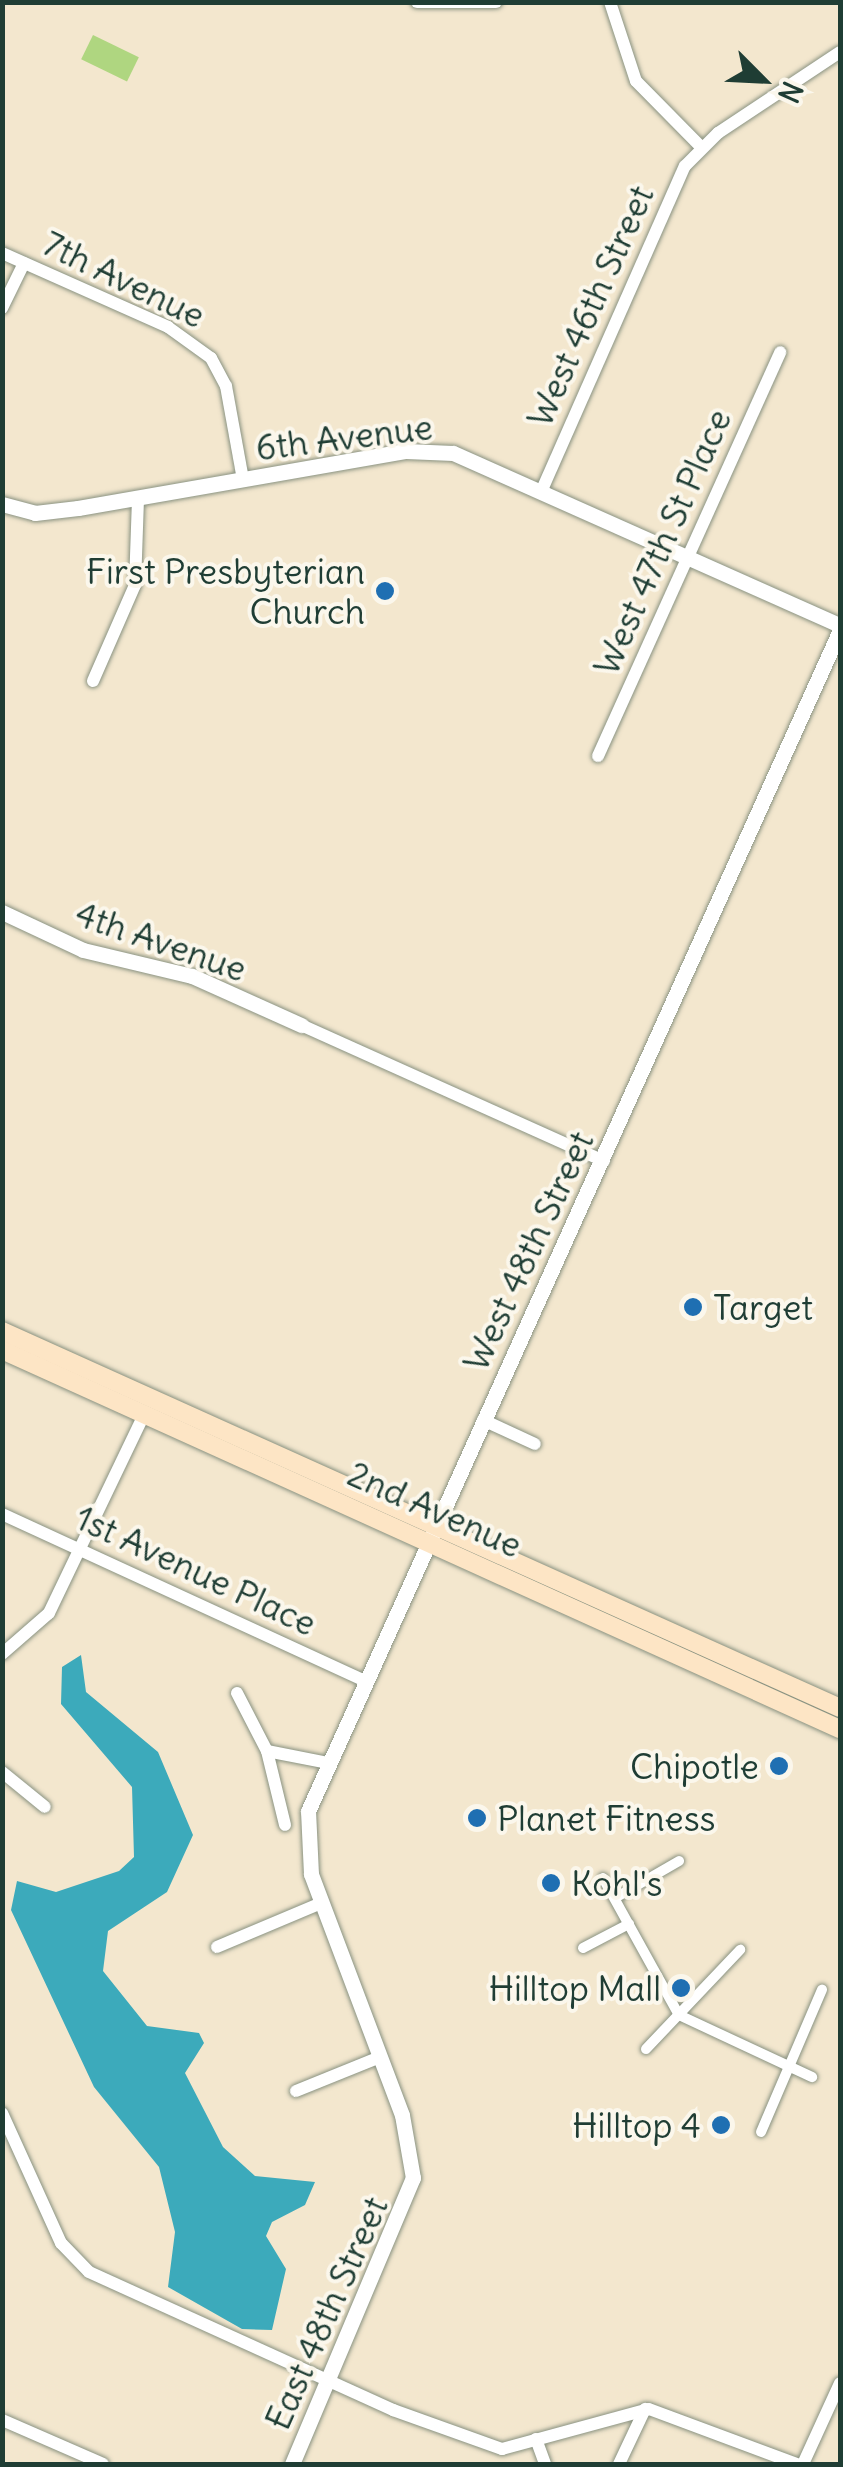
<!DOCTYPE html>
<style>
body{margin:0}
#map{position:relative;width:843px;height:2467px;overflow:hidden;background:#f3e7ce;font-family:Delius,sans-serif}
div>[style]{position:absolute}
.green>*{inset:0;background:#afd680;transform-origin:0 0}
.water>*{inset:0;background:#3caabb}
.roads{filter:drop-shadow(0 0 2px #899281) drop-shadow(0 0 2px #899281)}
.pedestrian>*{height:10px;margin:-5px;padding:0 5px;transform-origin:5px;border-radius:5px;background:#fff}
.minor>*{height:12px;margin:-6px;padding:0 6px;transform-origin:6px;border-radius:6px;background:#fff}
.tertiary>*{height:15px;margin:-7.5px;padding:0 7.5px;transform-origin:7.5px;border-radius:7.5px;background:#fff}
.secondary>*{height:18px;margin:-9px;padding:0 9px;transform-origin:9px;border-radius:9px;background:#fde5c5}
.dots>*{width:28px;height:28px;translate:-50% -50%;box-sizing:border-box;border:5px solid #fbf7ec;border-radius:50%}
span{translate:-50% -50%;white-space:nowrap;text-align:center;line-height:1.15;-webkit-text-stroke:8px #fbf7ec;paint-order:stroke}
.street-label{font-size:35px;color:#1f3d34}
.poi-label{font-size:35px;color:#1f3d34}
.right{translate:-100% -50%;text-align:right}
.left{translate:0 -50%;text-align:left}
.frame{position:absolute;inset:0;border:5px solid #1f3d34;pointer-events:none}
.north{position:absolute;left:713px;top:30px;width:100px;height:100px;-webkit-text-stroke:8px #fbf7ec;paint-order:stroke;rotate:114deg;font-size:28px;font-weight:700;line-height:40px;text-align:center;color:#1f3d34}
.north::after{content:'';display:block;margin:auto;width:35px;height:45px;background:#1f3d34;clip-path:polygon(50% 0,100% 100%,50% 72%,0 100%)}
</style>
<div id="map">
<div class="green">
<div style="left:93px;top:35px;width:51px;height:27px;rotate:26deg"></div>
</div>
<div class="water">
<div style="clip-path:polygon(81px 1655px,86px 1692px,158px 1752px,193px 1835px,167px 1892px,108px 1931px,103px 1971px,147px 2026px,199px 2033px,204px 2043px,185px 2073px,223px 2147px,255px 2176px,315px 2182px,305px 2205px,272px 2222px,266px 2236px,286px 2269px,272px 2330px,242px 2329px,168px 2287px,175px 2232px,159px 2167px,94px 2087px,11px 1910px,17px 1881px,56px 1892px,119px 1871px,134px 1857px,132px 1787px,61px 1704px,62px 1667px)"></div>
</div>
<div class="roads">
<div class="pedestrian">
<div style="left:603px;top:1878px;width:157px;rotate:61deg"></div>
<div style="left:679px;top:2015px;width:147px;rotate:25deg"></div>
<div style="left:615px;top:1898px;width:74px;rotate:-30deg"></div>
<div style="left:583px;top:1948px;width:52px;rotate:-27.6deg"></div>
<div style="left:646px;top:2049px;width:137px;rotate:-46.5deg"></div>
<div style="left:761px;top:2132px;width:155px;rotate:-66.8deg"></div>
</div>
<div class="minor">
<div style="left:417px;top:2px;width:79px"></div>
<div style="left:610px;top:2px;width:83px;rotate:71.8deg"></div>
<div style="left:636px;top:81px;width:93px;rotate:45.4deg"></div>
<div style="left:2px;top:253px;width:182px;rotate:24deg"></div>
<div style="left:168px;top:327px;width:53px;rotate:35.8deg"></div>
<div style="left:211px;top:358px;width:32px;rotate:62deg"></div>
<div style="left:226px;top:386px;width:96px;rotate:79.7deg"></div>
<div style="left:2px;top:308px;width:50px;rotate:-63.9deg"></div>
<div style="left:541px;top:492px;width:356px;rotate:-66.2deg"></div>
<div style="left:685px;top:166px;width:47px;rotate:-45deg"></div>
<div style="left:718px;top:133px;width:146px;rotate:-33.6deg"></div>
<div style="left:93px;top:681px;width:105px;rotate:-66.4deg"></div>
<div style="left:135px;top:585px;width:86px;rotate:-88deg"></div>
<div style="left:598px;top:756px;width:443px;rotate:-65.7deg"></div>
<div style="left:301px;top:1025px;width:332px;rotate:24.2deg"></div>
<div style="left:483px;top:1420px;width:57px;rotate:24.8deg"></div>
<div style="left:2px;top:1514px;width:400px;rotate:24.7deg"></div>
<div style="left:2px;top:1654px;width:62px;rotate:-41.1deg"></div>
<div style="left:49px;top:1613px;width:217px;rotate:-64.4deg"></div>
<div style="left:237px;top:1693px;width:65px;rotate:62.7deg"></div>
<div style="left:267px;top:1751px;width:76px;rotate:76.3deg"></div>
<div style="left:267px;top:1751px;width:63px;rotate:11deg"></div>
<div style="left:2px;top:1772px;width:55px;rotate:39.1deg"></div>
<div style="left:217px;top:1947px;width:113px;rotate:-22.9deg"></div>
<div style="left:296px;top:2091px;width:91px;rotate:-22deg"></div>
<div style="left:2px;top:2113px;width:143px;rotate:65.6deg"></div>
<div style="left:61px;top:2243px;width:40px;rotate:46deg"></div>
<div style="left:89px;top:2272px;width:334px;rotate:24.4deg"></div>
<div style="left:393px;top:2410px;width:116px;rotate:19.7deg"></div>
<div style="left:502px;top:2449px;width:152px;rotate:-15.2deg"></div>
<div style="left:649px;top:2409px;width:158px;rotate:20.4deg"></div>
<div style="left:2px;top:2420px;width:110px;rotate:23.5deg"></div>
<div style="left:536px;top:2439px;width:27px;rotate:70deg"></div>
<div style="left:619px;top:2464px;width:61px;rotate:-64.7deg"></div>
<div style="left:803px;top:2464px;width:89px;rotate:-65.4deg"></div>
</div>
<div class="tertiary">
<div style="left:2px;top:504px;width:34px;rotate:15deg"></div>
<div style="left:35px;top:513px;width:43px;rotate:-6.6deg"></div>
<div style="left:78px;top:508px;width:333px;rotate:-9.9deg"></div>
<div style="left:406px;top:451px;width:47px;rotate:2.4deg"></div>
<div style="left:453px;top:453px;width:424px;rotate:24deg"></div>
<div style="left:2px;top:912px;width:89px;rotate:25.1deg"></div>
<div style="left:83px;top:950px;width:112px;rotate:13.4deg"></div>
<div style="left:192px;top:976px;width:120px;rotate:24.2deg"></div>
<div style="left:292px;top:2464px;width:311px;rotate:-67.1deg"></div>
<div style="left:413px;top:2178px;width:64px;rotate:-99.9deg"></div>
<div style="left:402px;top:2115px;width:258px;rotate:-110.7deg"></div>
<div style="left:311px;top:1874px;width:63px;rotate:-92.7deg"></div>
<div style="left:308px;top:1811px;width:1295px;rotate:-65.75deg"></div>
</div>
<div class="secondary">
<div style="left:2px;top:1331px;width:919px;rotate:24.22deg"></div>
<div style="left:2px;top:1350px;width:920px;rotate:24.34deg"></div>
</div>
</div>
<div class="dots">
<div style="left:385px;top:591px;background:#1f6fb2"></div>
<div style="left:693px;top:1307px;background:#1f6fb2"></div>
<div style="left:779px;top:1766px;background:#1f6fb2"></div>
<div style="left:477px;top:1818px;background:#1f6fb2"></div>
<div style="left:551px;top:1883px;background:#1f6fb2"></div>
<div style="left:681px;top:1988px;background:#1f6fb2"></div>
<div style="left:721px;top:2125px;background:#1f6fb2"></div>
</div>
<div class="street-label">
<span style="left:124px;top:279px;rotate:26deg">7th Avenue</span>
<span style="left:590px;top:306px;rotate:-66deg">West 46th Street</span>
<span style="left:344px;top:437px;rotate:-7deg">6th Avenue</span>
<span style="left:662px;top:542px;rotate:-66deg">West 47th St Place</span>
<span style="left:161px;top:941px;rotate:19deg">4th Avenue</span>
<span style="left:528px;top:1251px;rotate:-65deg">West 48th Street</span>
<span style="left:435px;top:1509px;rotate:24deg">2nd Avenue</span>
<span style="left:196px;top:1570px;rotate:25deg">1st Avenue Place</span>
<span style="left:326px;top:2313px;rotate:-66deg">East 48th Street</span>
</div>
<div class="poi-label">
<span class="right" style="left:365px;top:591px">First Presbyterian<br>Church</span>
<span class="left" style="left:713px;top:1307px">Target</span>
<span class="right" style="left:759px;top:1766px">Chipotle</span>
<span class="left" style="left:497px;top:1818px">Planet Fitness</span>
<span class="left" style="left:571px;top:1883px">Kohl's</span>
<span class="right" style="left:661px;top:1988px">Hilltop Mall</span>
<span class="right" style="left:701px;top:2125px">Hilltop 4</span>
</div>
<div class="frame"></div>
<div class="north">N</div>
</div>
